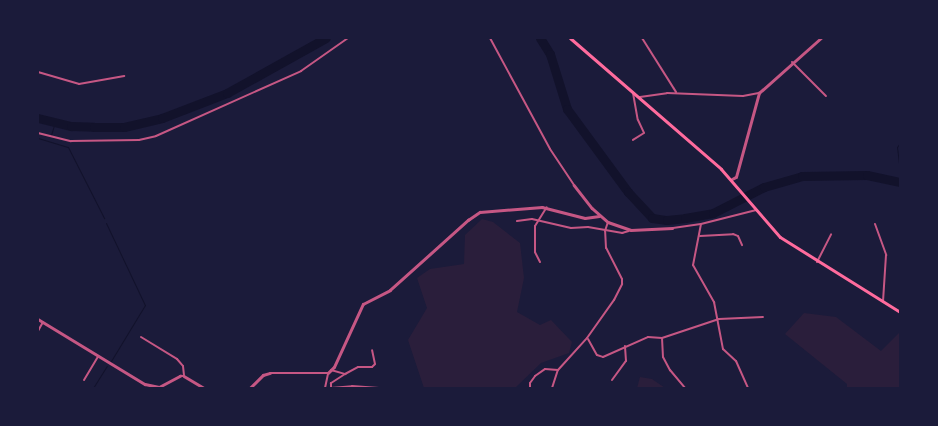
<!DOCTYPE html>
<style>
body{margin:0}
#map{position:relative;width:938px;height:426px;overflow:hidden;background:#1b1b3a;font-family:"Golos Text",sans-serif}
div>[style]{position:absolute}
.green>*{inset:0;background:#2a1e3b}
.stream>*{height:1px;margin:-0.5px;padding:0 0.5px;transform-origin:0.5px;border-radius:0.5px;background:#12122b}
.river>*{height:9px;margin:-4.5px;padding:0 4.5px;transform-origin:4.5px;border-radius:4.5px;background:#12122b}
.minor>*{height:2px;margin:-1px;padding:0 1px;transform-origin:1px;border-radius:1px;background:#c65784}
.tertiary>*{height:2.5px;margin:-1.25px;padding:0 1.25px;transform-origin:1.25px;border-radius:1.25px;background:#c65784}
.secondary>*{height:3px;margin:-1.5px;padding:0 1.5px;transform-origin:1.5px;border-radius:1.5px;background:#ff6b9d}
span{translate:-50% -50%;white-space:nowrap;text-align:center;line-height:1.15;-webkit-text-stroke:5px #1b1b3a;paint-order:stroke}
.frame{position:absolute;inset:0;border:39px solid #1b1b3a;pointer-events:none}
</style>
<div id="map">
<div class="green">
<div style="clip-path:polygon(482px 219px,493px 222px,520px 243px,524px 278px,517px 312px,540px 325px,551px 320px,572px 342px,569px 353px,541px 363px,515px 388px,424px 388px,408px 340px,427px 308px,417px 278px,430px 269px,464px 264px,465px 235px)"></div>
<div style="clip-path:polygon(804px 313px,836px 317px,881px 351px,899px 333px,900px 388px,847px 388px,847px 384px,785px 334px)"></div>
<div style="clip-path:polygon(640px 377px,652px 379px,665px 388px,637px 388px)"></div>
</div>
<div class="stream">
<div style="left:51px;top:135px;width:14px;rotate:-73deg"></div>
<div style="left:38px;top:138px;width:31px;rotate:17deg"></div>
<div style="left:68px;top:147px;width:80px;rotate:63.1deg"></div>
<div style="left:900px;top:143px;width:5px;rotate:127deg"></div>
<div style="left:897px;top:147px;width:26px;rotate:83deg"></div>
<div style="left:106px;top:223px;width:91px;rotate:64.6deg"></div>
<div style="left:145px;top:305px;width:66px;rotate:121.3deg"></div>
<div style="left:93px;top:388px;width:26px;rotate:-58deg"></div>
</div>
<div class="river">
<div style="left:540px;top:38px;width:19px;rotate:58deg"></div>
<div style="left:550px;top:54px;width:58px;rotate:72.8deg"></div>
<div style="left:567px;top:109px;width:103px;rotate:53.7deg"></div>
<div style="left:628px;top:192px;width:35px;rotate:47deg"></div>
<div style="left:652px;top:218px;width:15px;rotate:8deg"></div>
<div style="left:667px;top:220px;width:18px;rotate:-6deg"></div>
<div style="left:685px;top:218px;width:28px;rotate:-10deg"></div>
<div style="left:713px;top:213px;width:57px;rotate:-27deg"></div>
<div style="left:764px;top:187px;width:40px;rotate:-16deg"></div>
<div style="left:802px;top:176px;width:65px;rotate:-0.9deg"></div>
<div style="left:867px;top:175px;width:34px;rotate:12deg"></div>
<div style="left:38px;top:118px;width:34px;rotate:14deg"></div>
<div style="left:71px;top:126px;width:23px;rotate:2deg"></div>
<div style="left:94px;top:127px;width:30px"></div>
<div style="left:124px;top:127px;width:39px;rotate:-13deg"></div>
<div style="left:162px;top:118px;width:70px;rotate:-21deg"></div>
<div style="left:227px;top:93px;width:113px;rotate:-29.1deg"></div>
</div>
<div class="minor">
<div style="left:490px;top:38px;width:126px;rotate:61.6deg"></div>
<div style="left:550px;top:149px;width:43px;rotate:56.3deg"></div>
<div style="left:642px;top:38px;width:64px;rotate:57.8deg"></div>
<div style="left:670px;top:38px;width:26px"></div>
<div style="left:792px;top:62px;width:48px;rotate:45deg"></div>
<div style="left:38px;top:72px;width:43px;rotate:16.3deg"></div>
<div style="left:79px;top:84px;width:46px;rotate:-10.1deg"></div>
<div style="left:633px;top:93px;width:27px;rotate:80deg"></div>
<div style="left:638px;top:120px;width:14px;rotate:65deg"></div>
<div style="left:644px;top:133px;width:13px;rotate:148deg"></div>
<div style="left:640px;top:97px;width:27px;rotate:-8deg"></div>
<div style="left:667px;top:93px;width:76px;rotate:2.3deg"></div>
<div style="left:743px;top:96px;width:16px;rotate:-11deg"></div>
<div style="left:38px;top:133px;width:34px;rotate:14deg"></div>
<div style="left:71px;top:141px;width:68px;rotate:-0.8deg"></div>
<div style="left:139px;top:140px;width:17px;rotate:-13deg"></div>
<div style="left:156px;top:136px;width:159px;rotate:-24.1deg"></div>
<div style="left:301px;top:71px;width:57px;rotate:-35.1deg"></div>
<div style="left:517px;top:221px;width:15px;rotate:-8deg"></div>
<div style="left:532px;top:219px;width:40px;rotate:13deg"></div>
<div style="left:571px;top:228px;width:17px;rotate:-3deg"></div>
<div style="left:588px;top:227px;width:35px;rotate:10deg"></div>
<div style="left:622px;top:233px;width:7px;rotate:-16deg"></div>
<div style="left:701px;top:224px;width:42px;rotate:101deg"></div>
<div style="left:693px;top:265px;width:43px;rotate:60.4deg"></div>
<div style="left:714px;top:302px;width:48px;rotate:79.2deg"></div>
<div style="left:723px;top:349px;width:18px;rotate:43deg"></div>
<div style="left:736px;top:361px;width:30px;rotate:66deg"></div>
<div style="left:875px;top:224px;width:33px;rotate:70deg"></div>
<div style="left:886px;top:255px;width:47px;rotate:93.7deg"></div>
<div style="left:673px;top:228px;width:28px;rotate:-8deg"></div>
<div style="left:701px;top:224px;width:57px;rotate:-14.3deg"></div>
<div style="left:700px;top:236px;width:33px;rotate:-3deg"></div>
<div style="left:733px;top:234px;width:5px;rotate:22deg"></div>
<div style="left:738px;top:236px;width:10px;rotate:66deg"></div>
<div style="left:540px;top:262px;width:11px;rotate:-117deg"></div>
<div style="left:535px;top:252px;width:26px;rotate:-90deg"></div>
<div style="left:535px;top:226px;width:22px;rotate:-58deg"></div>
<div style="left:817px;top:262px;width:31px;rotate:-63deg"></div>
<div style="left:38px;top:331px;width:10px;rotate:-61deg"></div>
<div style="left:141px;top:337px;width:42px;rotate:31.4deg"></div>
<div style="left:177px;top:359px;width:9px;rotate:49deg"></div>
<div style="left:183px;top:366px;width:10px;rotate:84deg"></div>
<div style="left:662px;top:338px;width:19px;rotate:87deg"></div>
<div style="left:663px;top:357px;width:15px;rotate:62deg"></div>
<div style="left:670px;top:370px;width:23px;rotate:50deg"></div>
<div style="left:588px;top:339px;width:18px;rotate:61deg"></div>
<div style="left:597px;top:355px;width:6px;rotate:18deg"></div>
<div style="left:603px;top:357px;width:49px;rotate:-24deg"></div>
<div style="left:648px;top:337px;width:14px;rotate:4deg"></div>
<div style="left:662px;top:338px;width:60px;rotate:-18.4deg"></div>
<div style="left:719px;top:319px;width:44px;rotate:-2.6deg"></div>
<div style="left:331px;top:370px;width:15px;rotate:16deg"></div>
<div style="left:345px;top:374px;width:15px;rotate:-28deg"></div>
<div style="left:358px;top:367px;width:14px"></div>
<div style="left:372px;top:367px;width:4px;rotate:-45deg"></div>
<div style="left:375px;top:364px;width:14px;rotate:-102deg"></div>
<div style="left:345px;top:374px;width:17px;rotate:147deg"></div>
<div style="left:331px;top:383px;width:5px;rotate:90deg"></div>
<div style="left:331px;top:388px;width:21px;rotate:-5deg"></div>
<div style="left:352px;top:386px;width:27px;rotate:4deg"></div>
<div style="left:84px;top:380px;width:27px;rotate:-59deg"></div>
<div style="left:612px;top:380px;width:24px;rotate:-54deg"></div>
<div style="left:626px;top:361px;width:15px;rotate:-94deg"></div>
<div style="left:325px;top:388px;width:14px;rotate:-78deg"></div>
<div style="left:530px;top:388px;width:5px;rotate:-90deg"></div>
<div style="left:530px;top:383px;width:9px;rotate:-54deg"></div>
<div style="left:535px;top:376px;width:12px;rotate:-35deg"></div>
<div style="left:545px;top:369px;width:13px;rotate:4deg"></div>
<div style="left:558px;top:370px;width:43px;rotate:-47.8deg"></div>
<div style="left:587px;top:338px;width:47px;rotate:-54.6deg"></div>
<div style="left:614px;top:300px;width:18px;rotate:-63deg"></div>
<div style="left:622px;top:284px;width:5px;rotate:-90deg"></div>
<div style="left:622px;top:279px;width:35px;rotate:-117deg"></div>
<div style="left:606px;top:248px;width:17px;rotate:-93deg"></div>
<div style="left:605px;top:231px;width:9px;rotate:-72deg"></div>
<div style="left:552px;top:388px;width:19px;rotate:-72deg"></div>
</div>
<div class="tertiary">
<div style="left:732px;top:179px;width:4px;rotate:-27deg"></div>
<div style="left:736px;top:177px;width:87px;rotate:-74.7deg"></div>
<div style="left:759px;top:93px;width:83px;rotate:-41.6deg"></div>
<div style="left:574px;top:185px;width:29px;rotate:52deg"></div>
<div style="left:592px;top:208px;width:21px;rotate:41deg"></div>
<div style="left:608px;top:222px;width:24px;rotate:19deg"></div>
<div style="left:631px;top:230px;width:41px;rotate:-2.8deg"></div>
<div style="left:38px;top:319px;width:125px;rotate:31.3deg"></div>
<div style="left:145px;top:384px;width:14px;rotate:12deg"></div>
<div style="left:159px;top:387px;width:24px;rotate:-28deg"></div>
<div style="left:180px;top:376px;width:4px"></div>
<div style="left:184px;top:376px;width:23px;rotate:31deg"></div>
<div style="left:250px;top:388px;width:18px;rotate:-45deg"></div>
<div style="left:263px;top:375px;width:7px;rotate:-16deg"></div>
<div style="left:270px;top:373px;width:58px"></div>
<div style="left:328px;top:373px;width:8px;rotate:-45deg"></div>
<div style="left:334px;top:367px;width:69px;rotate:-65.3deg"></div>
<div style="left:363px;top:304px;width:30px;rotate:-27deg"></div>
<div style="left:390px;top:290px;width:105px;rotate:-41.9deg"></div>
<div style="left:468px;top:220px;width:14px;rotate:-34deg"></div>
<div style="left:480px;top:212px;width:62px;rotate:-4.6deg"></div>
<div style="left:542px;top:207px;width:44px;rotate:14.3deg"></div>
<div style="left:585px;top:218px;width:14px;rotate:-8deg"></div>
</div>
<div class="secondary">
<div style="left:570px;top:38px;width:200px;rotate:40.9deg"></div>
<div style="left:721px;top:169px;width:90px;rotate:49.1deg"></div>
<div style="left:780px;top:237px;width:142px;rotate:32deg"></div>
</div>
<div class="frame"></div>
</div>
